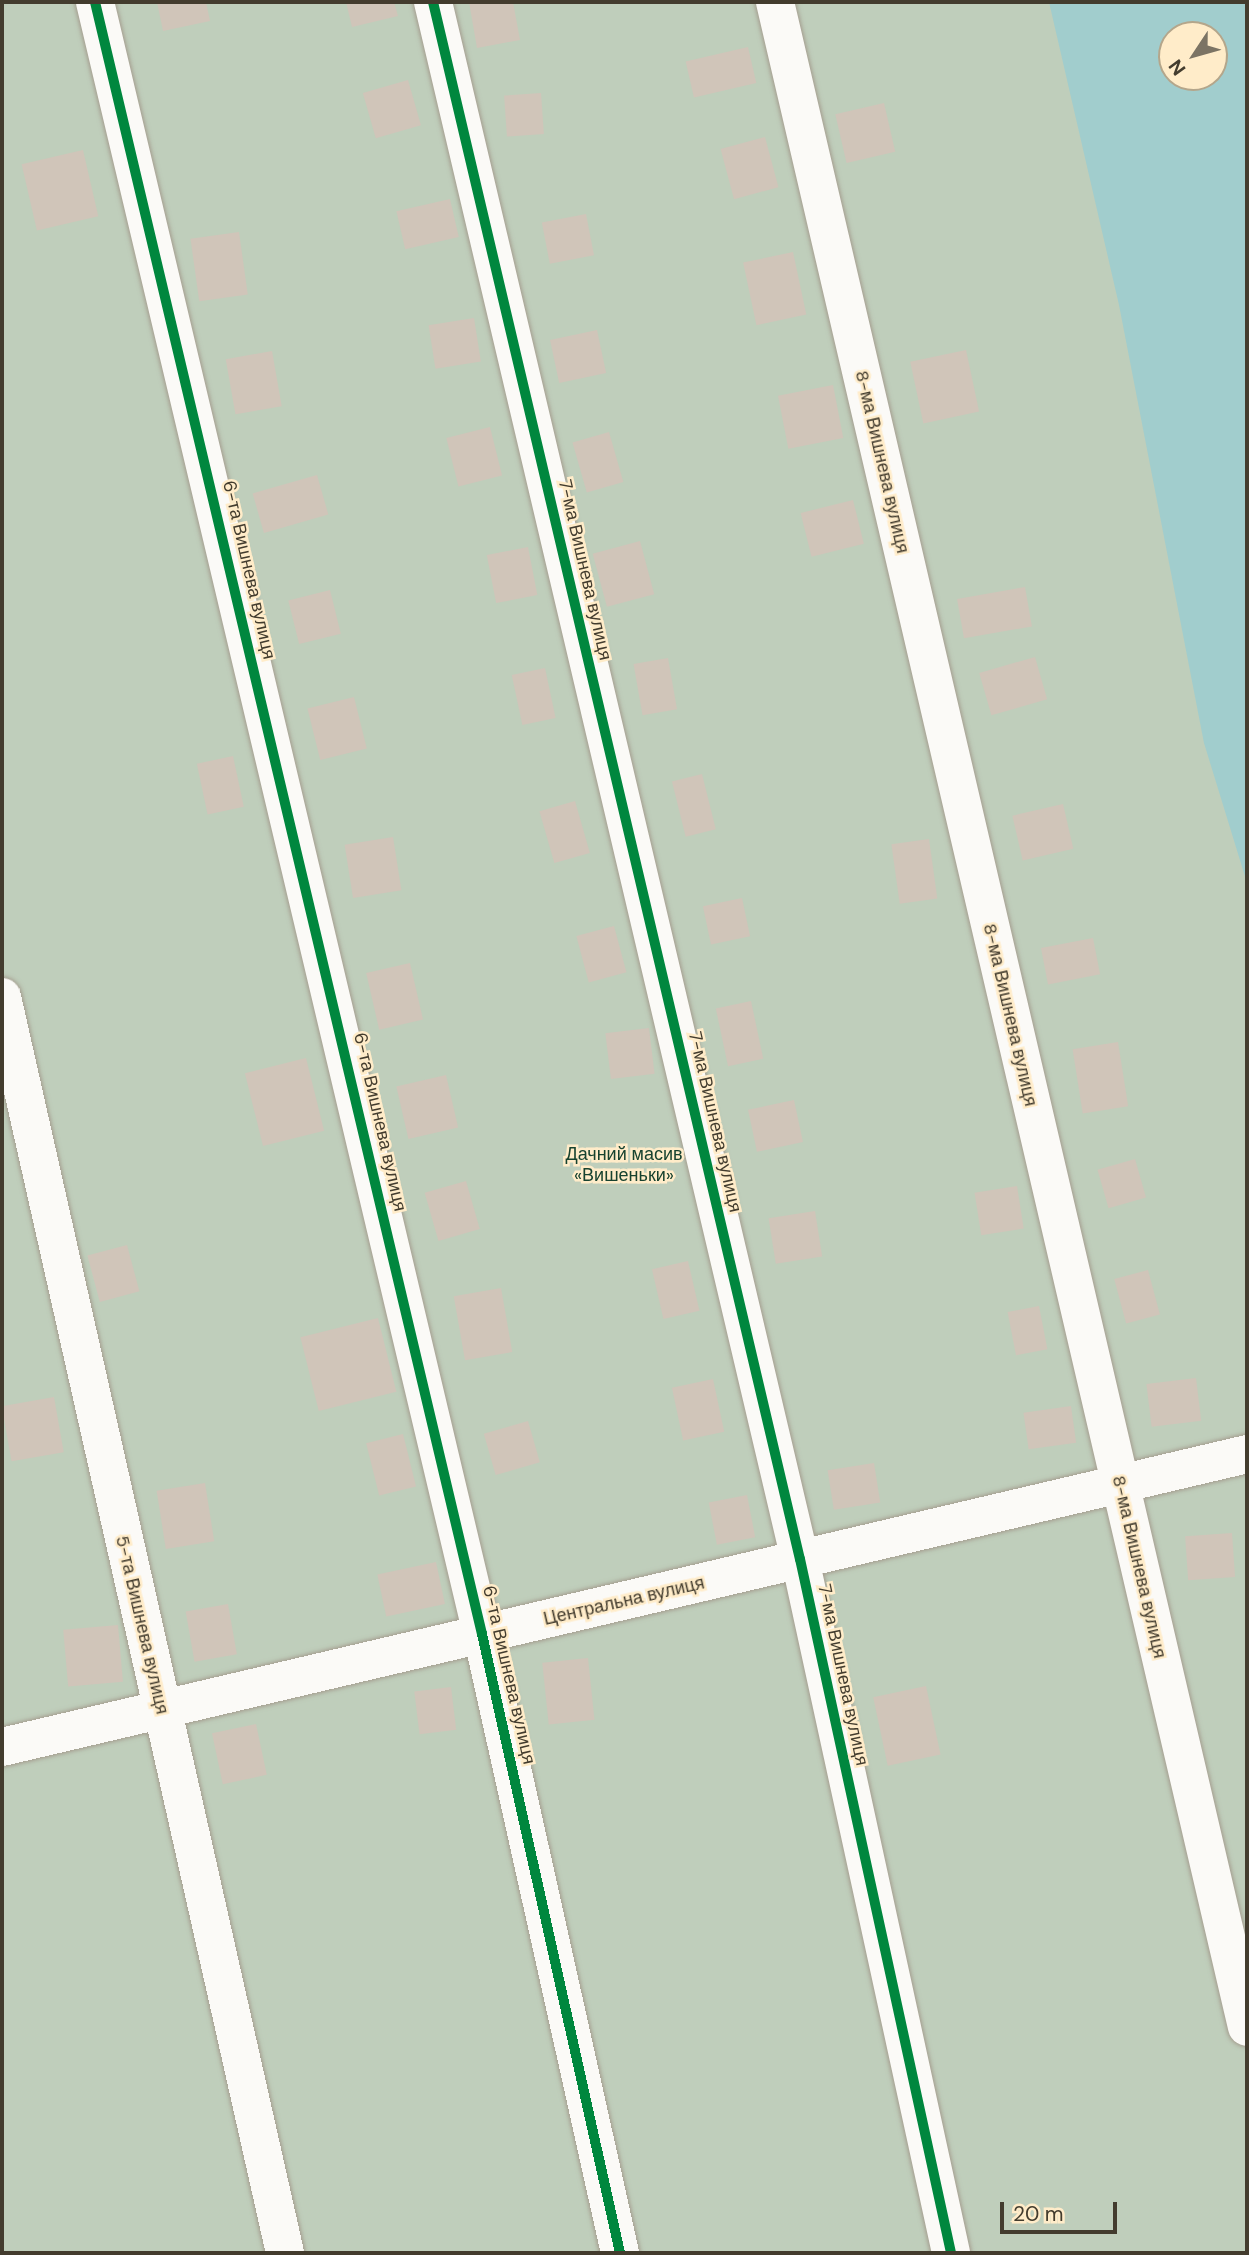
<!DOCTYPE html>
<meta charset="utf-8">
<style>
body{margin:0}
#map{position:relative;width:1249px;height:2255px;overflow:hidden;background:#e5dcc9;font-family:"DM Sans",sans-serif}
div>[style]{position:absolute}
.green>*{inset:0;background:#bfcebb}
.water>*{inset:0;background:#a1cdcd}
.building>*{inset:0;background:#d0c5b9;transform-origin:0 0}
.roads{filter:drop-shadow(0 0 2px #a59e90) drop-shadow(0 0 2px #a59e90)}
.street>*{height:38px;margin:-19px;padding:0 19px;transform-origin:19px;border-radius:19px;background:#fbfaf7}
.cycleway>*{height:10px;margin:-5px;padding:0 5px;transform-origin:5px;border-radius:5px;background:#00873e}
span{translate:-50% -50%;white-space:nowrap;text-align:center;line-height:1.15;-webkit-text-stroke:5px #ffecc9;paint-order:stroke}
.street-label{font-size:18px;color:#433c2e}
.park-label{font-size:18px;color:#17422f}
.frame{position:absolute;inset:0;border:4px solid #433c2e;pointer-events:none}
.north{position:absolute;left:1158px;top:21px;width:70px;height:70px;box-sizing:border-box;background:#ffecc9;border:2px solid #b4a68b;border-radius:50%;rotate:234deg;font-size:19px;font-weight:700;line-height:28px;text-align:center;color:#433c2e}
.north::after{content:'';display:block;margin:auto;width:24px;height:32px;background:#7c7464;clip-path:polygon(50% 0,100% 100%,50% 72%,0 100%)}
.scale{position:absolute;left:1000px;top:2202px;width:117px;height:32px;box-sizing:border-box;border:4px solid #433c2e;border-top:0;padding-left:9px;font-size:21px;line-height:24px;white-space:nowrap;color:#433c2e;-webkit-text-stroke:5px #ffecc9;paint-order:stroke}
</style>
<div id="map">
<div class="green">
<div style="clip-path:polygon(evenodd,2px 2px,1247px 2px,1247px 2253px,2px 2253px,2px 2px,1172px 35px,1214px 35px,1214px 77px,1172px 77px,1172px 35px)"></div>
</div>
<div class="water">
<div style="clip-path:polygon(evenodd,1049px 2px,1247px 2px,1247px 883px,1204px 743px,1119px 305px,1049px 2px,1172px 35px,1214px 35px,1214px 77px,1172px 77px,1172px 35px)"></div>
</div>
<div class="building">
<div style="clip-path:polygon(157px 2px,206px 2px,210px 21px,163px 31px)"></div>
<div style="clip-path:polygon(346px 2px,394px 2px,398px 16px,352px 27px)"></div>
<div style="clip-path:polygon(469px 2px,513px 2px,520px 40px,477px 48px)"></div>
<div style="left:748px;top:47px;width:37px;height:64px;rotate:77deg"></div>
<div style="left:408px;top:80px;width:47px;height:47px;rotate:74deg"></div>
<div style="left:541px;top:93px;width:41px;height:37px;rotate:86deg"></div>
<div style="left:884px;top:103px;width:50px;height:50px;rotate:77deg"></div>
<div style="left:765px;top:137px;width:52px;height:46px;rotate:75deg"></div>
<div style="left:83px;top:150px;width:68px;height:63px;rotate:77deg"></div>
<div style="left:450px;top:199px;width:39px;height:55px;rotate:77deg"></div>
<div style="left:586px;top:214px;width:42px;height:45px;rotate:79deg"></div>
<div style="left:239px;top:232px;width:63px;height:49px;rotate:82deg"></div>
<div style="left:793px;top:252px;width:64px;height:51px;rotate:78deg"></div>
<div style="left:474px;top:318px;width:44px;height:46px;rotate:81deg"></div>
<div style="left:597px;top:330px;width:44px;height:48px;rotate:78deg"></div>
<div style="left:966px;top:350px;width:63px;height:57px;rotate:78deg"></div>
<div style="left:272px;top:351px;width:56px;height:47px;rotate:80deg"></div>
<div style="left:833px;top:385px;width:54px;height:56px;rotate:79deg"></div>
<div style="left:490px;top:427px;width:50px;height:45px;rotate:76deg"></div>
<div style="left:609px;top:432px;width:52px;height:38px;rotate:74deg"></div>
<div style="left:317px;top:475px;width:41px;height:67px;rotate:74deg"></div>
<div style="left:853px;top:500px;width:45px;height:54px;rotate:76deg"></div>
<div style="left:640px;top:541px;width:55px;height:49px;rotate:75deg"></div>
<div style="left:528px;top:547px;width:49px;height:42px;rotate:79deg"></div>
<div style="left:1025px;top:587px;width:40px;height:69px;rotate:80deg"></div>
<div style="left:330px;top:590px;width:45px;height:43px;rotate:76deg"></div>
<div style="left:1035px;top:657px;width:44px;height:58px;rotate:74deg"></div>
<div style="left:668px;top:658px;width:52px;height:35px;rotate:80deg"></div>
<div style="left:545px;top:668px;width:51px;height:34px;rotate:78deg"></div>
<div style="left:354px;top:697px;width:53px;height:48px;rotate:76deg"></div>
<div style="left:233px;top:756px;width:52px;height:37px;rotate:78deg"></div>
<div style="left:702px;top:774px;width:57px;height:31px;rotate:76deg"></div>
<div style="left:575px;top:801px;width:54px;height:37px;rotate:74deg"></div>
<div style="left:1063px;top:804px;width:46px;height:52px;rotate:77deg"></div>
<div style="left:393px;top:837px;width:54px;height:49px;rotate:81deg"></div>
<div style="left:929px;top:839px;width:60px;height:38px;rotate:82deg"></div>
<div style="left:742px;top:898px;width:39px;height:40px;rotate:78deg"></div>
<div style="left:614px;top:926px;width:48px;height:39px;rotate:75deg"></div>
<div style="left:1093px;top:938px;width:37px;height:53px;rotate:79deg"></div>
<div style="left:410px;top:963px;width:58px;height:45px;rotate:77deg"></div>
<div style="left:751px;top:1001px;width:59px;height:36px;rotate:78deg"></div>
<div style="left:649px;top:1028px;width:46px;height:44px;rotate:83deg"></div>
<div style="left:1118px;top:1042px;width:65px;height:46px;rotate:81deg"></div>
<div style="left:306px;top:1058px;width:75px;height:63px;rotate:76deg"></div>
<div style="left:446px;top:1075px;width:54px;height:51px;rotate:77deg"></div>
<div style="left:794px;top:1100px;width:43px;height:47px;rotate:78deg"></div>
<div style="left:1135px;top:1159px;width:40px;height:39px;rotate:74deg"></div>
<div style="left:466px;top:1181px;width:50px;height:43px;rotate:74deg"></div>
<div style="left:1017px;top:1186px;width:43px;height:43px;rotate:81deg"></div>
<div style="left:815px;top:1211px;width:46px;height:47px;rotate:81deg"></div>
<div style="left:127px;top:1245px;width:48px;height:41px;rotate:75deg"></div>
<div style="left:688px;top:1261px;width:51px;height:37px;rotate:77deg"></div>
<div style="left:1148px;top:1270px;width:46px;height:35px;rotate:75deg"></div>
<div style="left:501px;top:1288px;width:65px;height:48px;rotate:80deg"></div>
<div style="left:1039px;top:1306px;width:44px;height:32px;rotate:79deg"></div>
<div style="left:378px;top:1318px;width:76px;height:80px;rotate:76deg"></div>
<div style="left:1196px;top:1378px;width:43px;height:50px;rotate:83deg"></div>
<div style="left:713px;top:1379px;width:54px;height:42px;rotate:78deg"></div>
<div style="left:54px;top:1397px;width:56px;height:53px;rotate:80deg"></div>
<div style="left:1071px;top:1406px;width:37px;height:48px;rotate:82deg"></div>
<div style="left:528px;top:1421px;width:43px;height:46px;rotate:74deg"></div>
<div style="left:403px;top:1434px;width:54px;height:38px;rotate:76deg"></div>
<div style="left:874px;top:1463px;width:40px;height:47px;rotate:81deg"></div>
<div style="left:205px;top:1483px;width:59px;height:49px;rotate:81deg"></div>
<div style="left:747px;top:1495px;width:43px;height:39px;rotate:79deg"></div>
<div style="left:1232px;top:1533px;width:44px;height:47px;rotate:86deg"></div>
<div style="left:436px;top:1562px;width:43px;height:60px;rotate:78deg"></div>
<div style="left:228px;top:1604px;width:51px;height:43px;rotate:80deg"></div>
<div style="left:118px;top:1625px;width:57px;height:55px;rotate:85deg"></div>
<div style="left:588px;top:1658px;width:62px;height:46px;rotate:84deg"></div>
<div style="left:926px;top:1686px;width:70px;height:54px;rotate:78deg"></div>
<div style="left:451px;top:1687px;width:43px;height:37px;rotate:83deg"></div>
<div style="left:256px;top:1724px;width:52px;height:45px;rotate:78deg"></div>
</div>
<div class="roads">
<div class="street">
<div style="left:95px;top:2px;width:1677px;rotate:76.66deg"></div>
<div style="left:482px;top:1634px;width:634px;rotate:77.43deg"></div>
<div style="left:433px;top:2px;width:1600px;rotate:76.74deg"></div>
<div style="left:800px;top:1559px;width:710px;rotate:77.72deg"></div>
<div style="left:775px;top:2px;width:2079px;rotate:76.88deg"></div>
<div style="left:2px;top:997px;width:1287px;rotate:77.3deg"></div>
<div style="left:2px;top:1747px;width:1279px;rotate:-13.24deg"></div>
</div>
</div>
<div class="cycleway">
<div style="left:95px;top:2px;width:1677px;rotate:76.66deg"></div>
<div style="left:482px;top:1634px;width:634px;rotate:77.43deg"></div>
<div style="left:433px;top:2px;width:1600px;rotate:76.74deg"></div>
<div style="left:800px;top:1559px;width:710px;rotate:77.72deg"></div>
</div>
<div class="street-label">
<span style="left:882px;top:462px;rotate:77deg">8-ма Вишнева вулиця</span>
<span style="left:249px;top:570px;rotate:77deg">6-та Вишнева вулиця</span>
<span style="left:585px;top:570px;rotate:77deg">7-ма Вишнева вулиця</span>
<span style="left:1010px;top:1015px;rotate:77deg">8-ма Вишнева вулиця</span>
<span style="left:380px;top:1122px;rotate:77deg">6-та Вишнева вулиця</span>
<span style="left:715px;top:1122px;rotate:77deg">7-ма Вишнева вулиця</span>
<span style="left:1139px;top:1567px;rotate:77deg">8-ма Вишнева вулиця</span>
<span style="left:624px;top:1601px;rotate:-13deg">Центральна вулиця</span>
<span style="left:142px;top:1625px;rotate:77deg">5-та Вишнева вулиця</span>
<span style="left:509px;top:1675px;rotate:77deg">6-та Вишнева вулиця</span>
<span style="left:843px;top:1675px;rotate:78deg">7-ма Вишнева вулиця</span>
</div>
<div class="park-label">
<span style="left:624px;top:1165px">Дачний масив<br>«Вишеньки»</span>
</div>
<div class="frame"></div>
<div class="north">N</div>
<div class="scale">20 m</div>
</div>
